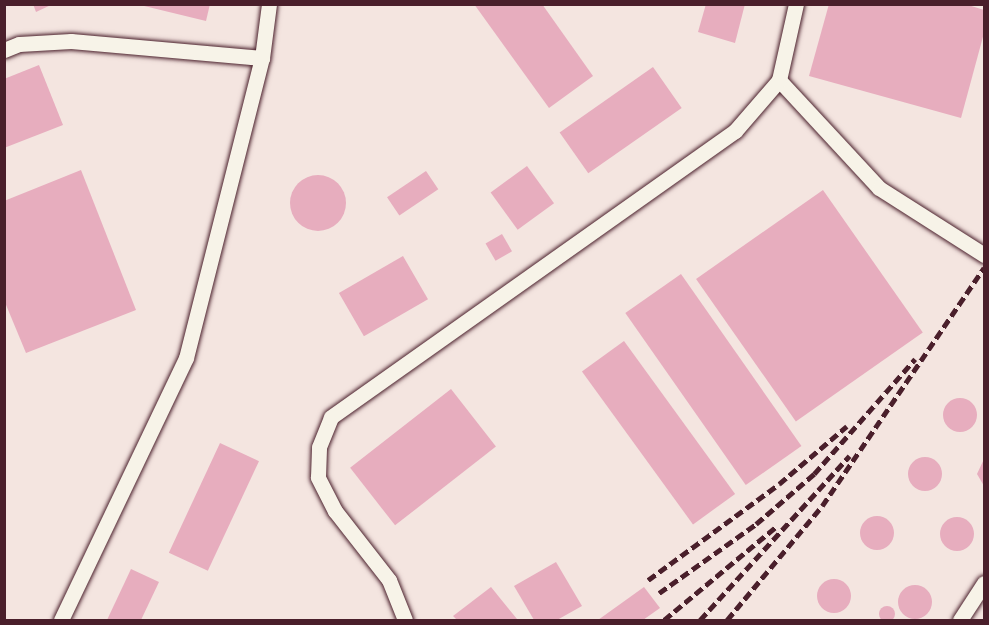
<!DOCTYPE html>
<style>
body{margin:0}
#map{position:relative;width:989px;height:625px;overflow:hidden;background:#f4e5e0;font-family:Kalam,sans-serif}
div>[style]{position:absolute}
.building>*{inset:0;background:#e7adbe;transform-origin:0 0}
.round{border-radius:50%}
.roads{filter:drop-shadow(0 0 2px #4a1f2b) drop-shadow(0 0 2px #4a1f2b)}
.lane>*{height:15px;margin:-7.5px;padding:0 7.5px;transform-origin:7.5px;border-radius:7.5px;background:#f7f3e8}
.rail>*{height:4.5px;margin-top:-2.25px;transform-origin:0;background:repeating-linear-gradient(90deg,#4a1f2b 0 9px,transparent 0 13.5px)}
span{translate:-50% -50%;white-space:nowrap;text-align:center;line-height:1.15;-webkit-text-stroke:6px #f7f3e8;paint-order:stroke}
.frame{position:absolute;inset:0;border:6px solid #4a1f2b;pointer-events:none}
</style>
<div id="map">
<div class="building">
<div style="clip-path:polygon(33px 4px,53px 4px,36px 12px)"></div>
<div style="clip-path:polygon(136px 4px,210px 4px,206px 21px)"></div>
<div style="clip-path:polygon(474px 4px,542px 4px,593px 76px,549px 108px)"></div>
<div style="clip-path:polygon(706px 4px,745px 4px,735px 43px,698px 32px)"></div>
<div style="clip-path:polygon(829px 4px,965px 4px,984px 10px,984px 33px,961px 118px,809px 76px)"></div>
<div style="clip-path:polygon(39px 65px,63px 125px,4px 148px,4px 79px)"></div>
<div style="left:653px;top:67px;width:50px;height:114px;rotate:55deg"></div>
<div style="left:527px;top:166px;width:46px;height:45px;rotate:54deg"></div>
<div style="clip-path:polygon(81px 170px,136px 310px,26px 353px,4px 300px,4px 201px)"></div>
<div style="left:426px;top:171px;width:22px;height:47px;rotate:56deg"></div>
<div class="round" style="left:290px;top:175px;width:56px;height:56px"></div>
<div style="left:823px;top:190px;width:174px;height:155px;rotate:55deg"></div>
<div style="left:502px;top:234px;width:20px;height:19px;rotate:60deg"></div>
<div style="left:403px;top:256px;width:50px;height:74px;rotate:60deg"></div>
<div style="left:681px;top:274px;width:210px;height:68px;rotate:55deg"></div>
<div style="left:624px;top:341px;width:189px;height:52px;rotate:54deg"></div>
<div style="left:451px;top:389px;width:73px;height:128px;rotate:52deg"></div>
<div class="round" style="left:943px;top:398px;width:34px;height:34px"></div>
<div style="left:220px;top:443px;width:43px;height:121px;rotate:25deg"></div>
<div class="round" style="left:908px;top:457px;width:34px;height:34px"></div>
<div style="clip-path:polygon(984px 459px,984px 486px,977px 474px)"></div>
<div class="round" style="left:860px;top:516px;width:34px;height:34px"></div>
<div class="round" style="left:940px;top:517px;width:34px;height:34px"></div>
<div style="clip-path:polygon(556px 562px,582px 606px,557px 620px,534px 620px,514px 586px)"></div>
<div style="clip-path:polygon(131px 569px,159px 582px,141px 620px,107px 620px)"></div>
<div class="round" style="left:817px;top:579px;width:34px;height:34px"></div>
<div class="round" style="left:898px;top:585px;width:34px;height:34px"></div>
<div style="clip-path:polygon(491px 587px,517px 619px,457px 620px,453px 616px)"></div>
<div style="clip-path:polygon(644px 587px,660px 608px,643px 620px,598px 620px)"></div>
<div class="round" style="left:879px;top:606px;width:16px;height:16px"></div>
</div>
<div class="roads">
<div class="lane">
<div style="left:4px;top:50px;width:16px;rotate:-22deg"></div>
<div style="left:19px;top:44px;width:52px;rotate:-3.3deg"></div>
<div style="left:71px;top:41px;width:192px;rotate:5.1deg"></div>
<div style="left:779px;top:80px;width:147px;rotate:47.2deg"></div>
<div style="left:879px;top:188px;width:125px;rotate:32.5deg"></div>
<div style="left:61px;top:620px;width:290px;rotate:-64.5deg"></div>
<div style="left:186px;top:358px;width:309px;rotate:-75.8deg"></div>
<div style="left:262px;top:58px;width:54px;rotate:-82.6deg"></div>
<div style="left:405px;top:620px;width:43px;rotate:-111.8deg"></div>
<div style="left:389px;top:580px;width:88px;rotate:-128deg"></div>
<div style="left:335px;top:511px;width:38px;rotate:-117deg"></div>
<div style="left:318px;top:477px;width:30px;rotate:-88deg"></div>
<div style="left:319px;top:447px;width:32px;rotate:-68deg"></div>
<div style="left:331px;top:417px;width:495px;rotate:-35.3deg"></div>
<div style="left:735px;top:131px;width:67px;rotate:-49.2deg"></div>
<div style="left:779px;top:80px;width:78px;rotate:-77.4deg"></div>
<div style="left:960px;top:620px;width:44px;rotate:-57deg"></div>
</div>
</div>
<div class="rail">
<div style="left:648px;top:580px;width:162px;rotate:-36.2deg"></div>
<div style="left:779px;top:484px;width:89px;rotate:-40.5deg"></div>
<div style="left:659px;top:593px;width:119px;rotate:-35.4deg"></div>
<div style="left:756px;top:524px;width:77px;rotate:-40.8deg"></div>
<div style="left:814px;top:474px;width:153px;rotate:-48.7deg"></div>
<div style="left:664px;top:620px;width:147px;rotate:-39.8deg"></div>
<div style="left:700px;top:620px;width:222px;rotate:-47.7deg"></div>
<div style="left:727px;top:620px;width:148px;rotate:-50.2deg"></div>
<div style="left:822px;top:506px;width:288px;rotate:-55.8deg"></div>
</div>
<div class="frame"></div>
</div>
